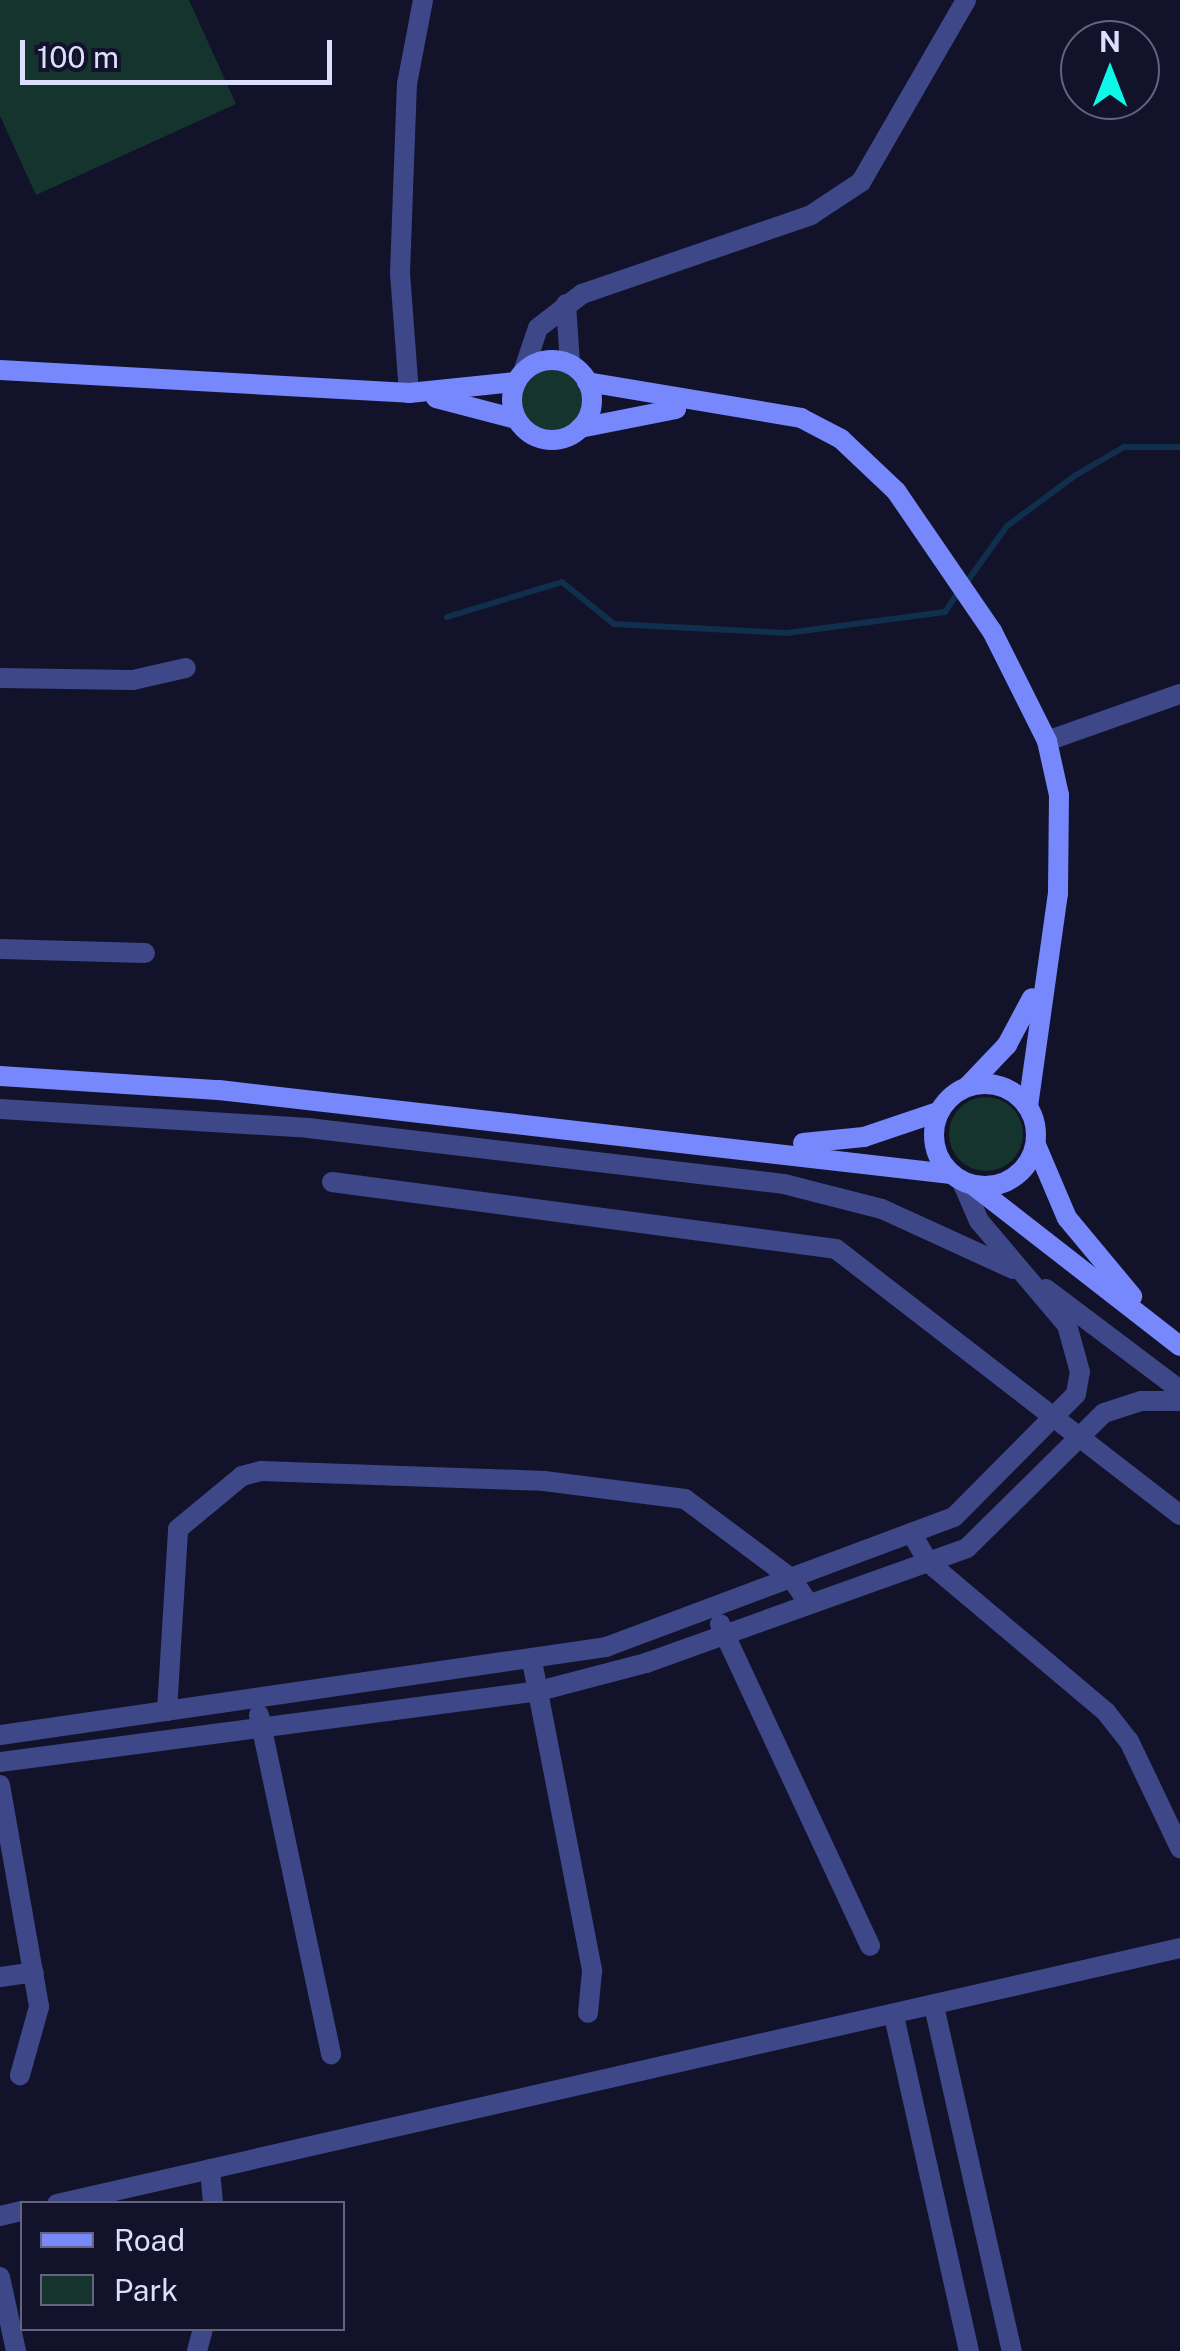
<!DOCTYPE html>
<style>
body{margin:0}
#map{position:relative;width:1180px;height:2351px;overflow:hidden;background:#12122a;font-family:"Public Sans",sans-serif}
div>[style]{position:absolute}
.green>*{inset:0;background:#15342e}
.round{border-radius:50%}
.stream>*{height:6px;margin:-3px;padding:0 3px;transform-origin:3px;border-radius:3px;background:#0f2f4d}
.street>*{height:20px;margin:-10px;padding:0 10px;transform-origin:10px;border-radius:10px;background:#3e4788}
.secondary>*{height:20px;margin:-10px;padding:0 10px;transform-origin:10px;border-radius:10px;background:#7688fb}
.secondary>.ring{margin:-10px;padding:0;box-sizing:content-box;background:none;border:20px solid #7688fb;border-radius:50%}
span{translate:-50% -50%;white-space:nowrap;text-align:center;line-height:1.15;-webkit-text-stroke:8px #12122a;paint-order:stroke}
.legend{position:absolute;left:20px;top:2201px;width:325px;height:130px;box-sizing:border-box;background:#12122a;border:2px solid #63647f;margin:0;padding:12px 18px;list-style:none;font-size:30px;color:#dcdefe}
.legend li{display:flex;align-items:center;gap:20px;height:50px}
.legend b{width:50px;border:2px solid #63647f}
.north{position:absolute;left:1060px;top:20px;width:100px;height:100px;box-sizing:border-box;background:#12122a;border:2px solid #63647f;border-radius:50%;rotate:0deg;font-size:28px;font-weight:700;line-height:40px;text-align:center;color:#dcdefe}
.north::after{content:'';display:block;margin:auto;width:35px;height:45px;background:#0ef8ea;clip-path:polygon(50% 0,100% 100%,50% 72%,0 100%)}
.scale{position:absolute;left:20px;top:40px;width:312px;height:45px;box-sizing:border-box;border:5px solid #dcdefe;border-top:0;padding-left:12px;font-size:30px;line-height:35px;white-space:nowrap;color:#dcdefe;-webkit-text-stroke:8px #12122a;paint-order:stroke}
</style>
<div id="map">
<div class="green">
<div style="clip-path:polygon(0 0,189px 0,236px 104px,36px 195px,0 116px)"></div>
<div class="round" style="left:517px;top:365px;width:70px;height:70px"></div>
<div class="round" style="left:949px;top:1097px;width:74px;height:74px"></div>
</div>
<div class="stream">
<div style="left:966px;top:583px;width:70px;rotate:-54.3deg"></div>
<div style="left:1007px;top:526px;width:86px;rotate:-36.5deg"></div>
<div style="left:1076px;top:475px;width:56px;rotate:-30.3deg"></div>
<div style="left:1124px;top:447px;width:56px"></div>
<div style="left:447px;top:617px;width:120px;rotate:-16.9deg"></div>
<div style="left:562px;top:582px;width:67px;rotate:38.9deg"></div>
<div style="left:614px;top:624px;width:173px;rotate:3deg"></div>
<div style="left:787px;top:633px;width:159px;rotate:-7.6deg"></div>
<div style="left:945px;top:612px;width:23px;rotate:-56deg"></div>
</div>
<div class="street">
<div style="left:566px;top:304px;width:60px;rotate:86.2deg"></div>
<div style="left:523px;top:372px;width:46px;rotate:-71.2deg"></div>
<div style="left:538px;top:328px;width:56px;rotate:-37.7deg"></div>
<div style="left:582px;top:294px;width:242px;rotate:-19deg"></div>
<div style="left:811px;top:215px;width:60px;rotate:-33.4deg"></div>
<div style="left:861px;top:182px;width:210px;rotate:-60deg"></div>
<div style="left:409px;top:393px;width:120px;rotate:-94.3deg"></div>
<div style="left:400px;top:273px;width:189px;rotate:-87.9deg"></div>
<div style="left:407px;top:84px;width:86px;rotate:-79.2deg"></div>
<div style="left:0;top:678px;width:133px;rotate:0.9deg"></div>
<div style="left:133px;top:680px;width:54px;rotate:-12.8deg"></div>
<div style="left:1047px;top:741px;width:141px;rotate:-19.5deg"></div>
<div style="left:0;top:949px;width:145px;rotate:1.6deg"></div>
<div style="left:0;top:1109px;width:309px;rotate:3.5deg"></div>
<div style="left:308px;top:1128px;width:479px;rotate:6.7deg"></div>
<div style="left:784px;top:1184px;width:101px;rotate:14.3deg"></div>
<div style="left:882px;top:1209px;width:144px;rotate:24.6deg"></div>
<div style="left:332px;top:1182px;width:508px;rotate:7.57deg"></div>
<div style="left:836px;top:1249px;width:435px;rotate:37.7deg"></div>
<div style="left:1046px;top:1289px;width:168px;rotate:37deg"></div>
<div style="left:912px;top:1534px;width:32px;rotate:60deg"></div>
<div style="left:928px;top:1562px;width:233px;rotate:40.1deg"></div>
<div style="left:1106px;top:1712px;width:37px;rotate:52deg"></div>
<div style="left:1129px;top:1741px;width:119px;rotate:64.5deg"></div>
<div style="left:720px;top:1624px;width:355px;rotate:65deg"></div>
<div style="left:532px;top:1661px;width:316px;rotate:79deg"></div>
<div style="left:592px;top:1971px;width:42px;rotate:95.4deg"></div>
<div style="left:167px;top:1711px;width:182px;rotate:-86.5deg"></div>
<div style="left:178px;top:1529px;width:83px;rotate:-39.6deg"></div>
<div style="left:242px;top:1476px;width:20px;rotate:-15deg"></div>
<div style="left:261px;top:1471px;width:283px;rotate:2deg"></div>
<div style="left:544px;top:1481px;width:142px;rotate:7.3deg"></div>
<div style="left:685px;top:1499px;width:134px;rotate:36.8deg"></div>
<div style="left:792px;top:1579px;width:30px;rotate:56deg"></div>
<div style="left:259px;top:1715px;width:347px;rotate:78deg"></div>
<div style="left:0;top:1735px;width:612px;rotate:-8.26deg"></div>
<div style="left:606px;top:1647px;width:371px;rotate:-20.5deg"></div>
<div style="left:954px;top:1517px;width:173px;rotate:-45.2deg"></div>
<div style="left:1076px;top:1394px;width:22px;rotate:-80deg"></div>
<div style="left:1080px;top:1372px;width:49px;rotate:-105.5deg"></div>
<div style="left:1067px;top:1325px;width:136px;rotate:-130.2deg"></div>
<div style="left:979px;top:1221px;width:43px;rotate:-113.6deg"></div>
<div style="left:0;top:1762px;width:544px;rotate:-7.5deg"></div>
<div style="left:539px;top:1691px;width:111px;rotate:-14.7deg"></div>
<div style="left:646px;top:1663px;width:341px;rotate:-19.7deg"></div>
<div style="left:967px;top:1548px;width:192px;rotate:-44.6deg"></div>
<div style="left:1104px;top:1413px;width:39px;rotate:-18deg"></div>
<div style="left:1141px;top:1401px;width:39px"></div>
<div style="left:0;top:1785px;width:225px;rotate:80deg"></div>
<div style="left:39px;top:2007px;width:71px;rotate:105.6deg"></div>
<div style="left:0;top:1977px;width:34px;rotate:-8deg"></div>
<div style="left:934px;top:2006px;width:354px;rotate:77.3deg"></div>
<div style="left:894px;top:2016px;width:343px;rotate:77.4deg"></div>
<div style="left:210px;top:2169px;width:35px;rotate:85deg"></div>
<div style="left:57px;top:2204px;width:1152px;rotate:-12.84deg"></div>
<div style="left:0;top:2216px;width:23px;rotate:-13deg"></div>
<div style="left:0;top:2277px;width:76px;rotate:77.8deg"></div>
<div style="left:197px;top:2351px;width:24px;rotate:-75deg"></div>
</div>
<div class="secondary">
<div class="ring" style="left:512px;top:360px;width:60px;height:60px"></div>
<div style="left:0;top:370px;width:410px;rotate:3.2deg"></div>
<div style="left:409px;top:393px;width:107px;rotate:-5.9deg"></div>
<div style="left:587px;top:382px;width:217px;rotate:9.5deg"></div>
<div style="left:801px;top:418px;width:45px;rotate:27.7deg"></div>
<div style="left:841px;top:439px;width:76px;rotate:43.4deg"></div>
<div style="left:896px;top:491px;width:170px;rotate:55.6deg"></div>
<div style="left:992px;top:631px;width:123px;rotate:63.4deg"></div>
<div style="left:1047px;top:741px;width:55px;rotate:77.5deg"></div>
<div style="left:1059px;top:795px;width:98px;rotate:90.6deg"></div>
<div style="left:1058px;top:893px;width:215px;rotate:98deg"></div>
<div style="left:436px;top:398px;width:83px;rotate:14.7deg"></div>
<div style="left:580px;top:428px;width:98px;rotate:-11.2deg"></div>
<div style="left:0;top:1076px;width:219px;rotate:3.7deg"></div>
<div style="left:219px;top:1090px;width:737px;rotate:6.55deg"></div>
<div class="ring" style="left:934px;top:1084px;width:82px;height:82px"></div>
<div style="left:968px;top:1086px;width:57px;rotate:-46.4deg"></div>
<div style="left:1007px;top:1045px;width:53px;rotate:-62deg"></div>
<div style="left:803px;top:1143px;width:61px;rotate:-5.6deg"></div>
<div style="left:864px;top:1137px;width:78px;rotate:-18.7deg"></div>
<div style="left:1036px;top:1145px;width:79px;rotate:67deg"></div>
<div style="left:1067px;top:1218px;width:102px;rotate:50.2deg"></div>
<div style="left:973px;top:1185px;width:262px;rotate:37.9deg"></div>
</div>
<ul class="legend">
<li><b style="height:12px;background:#7688fb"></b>Road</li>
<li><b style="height:28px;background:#15342e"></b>Park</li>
</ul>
<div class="north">N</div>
<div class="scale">100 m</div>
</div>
